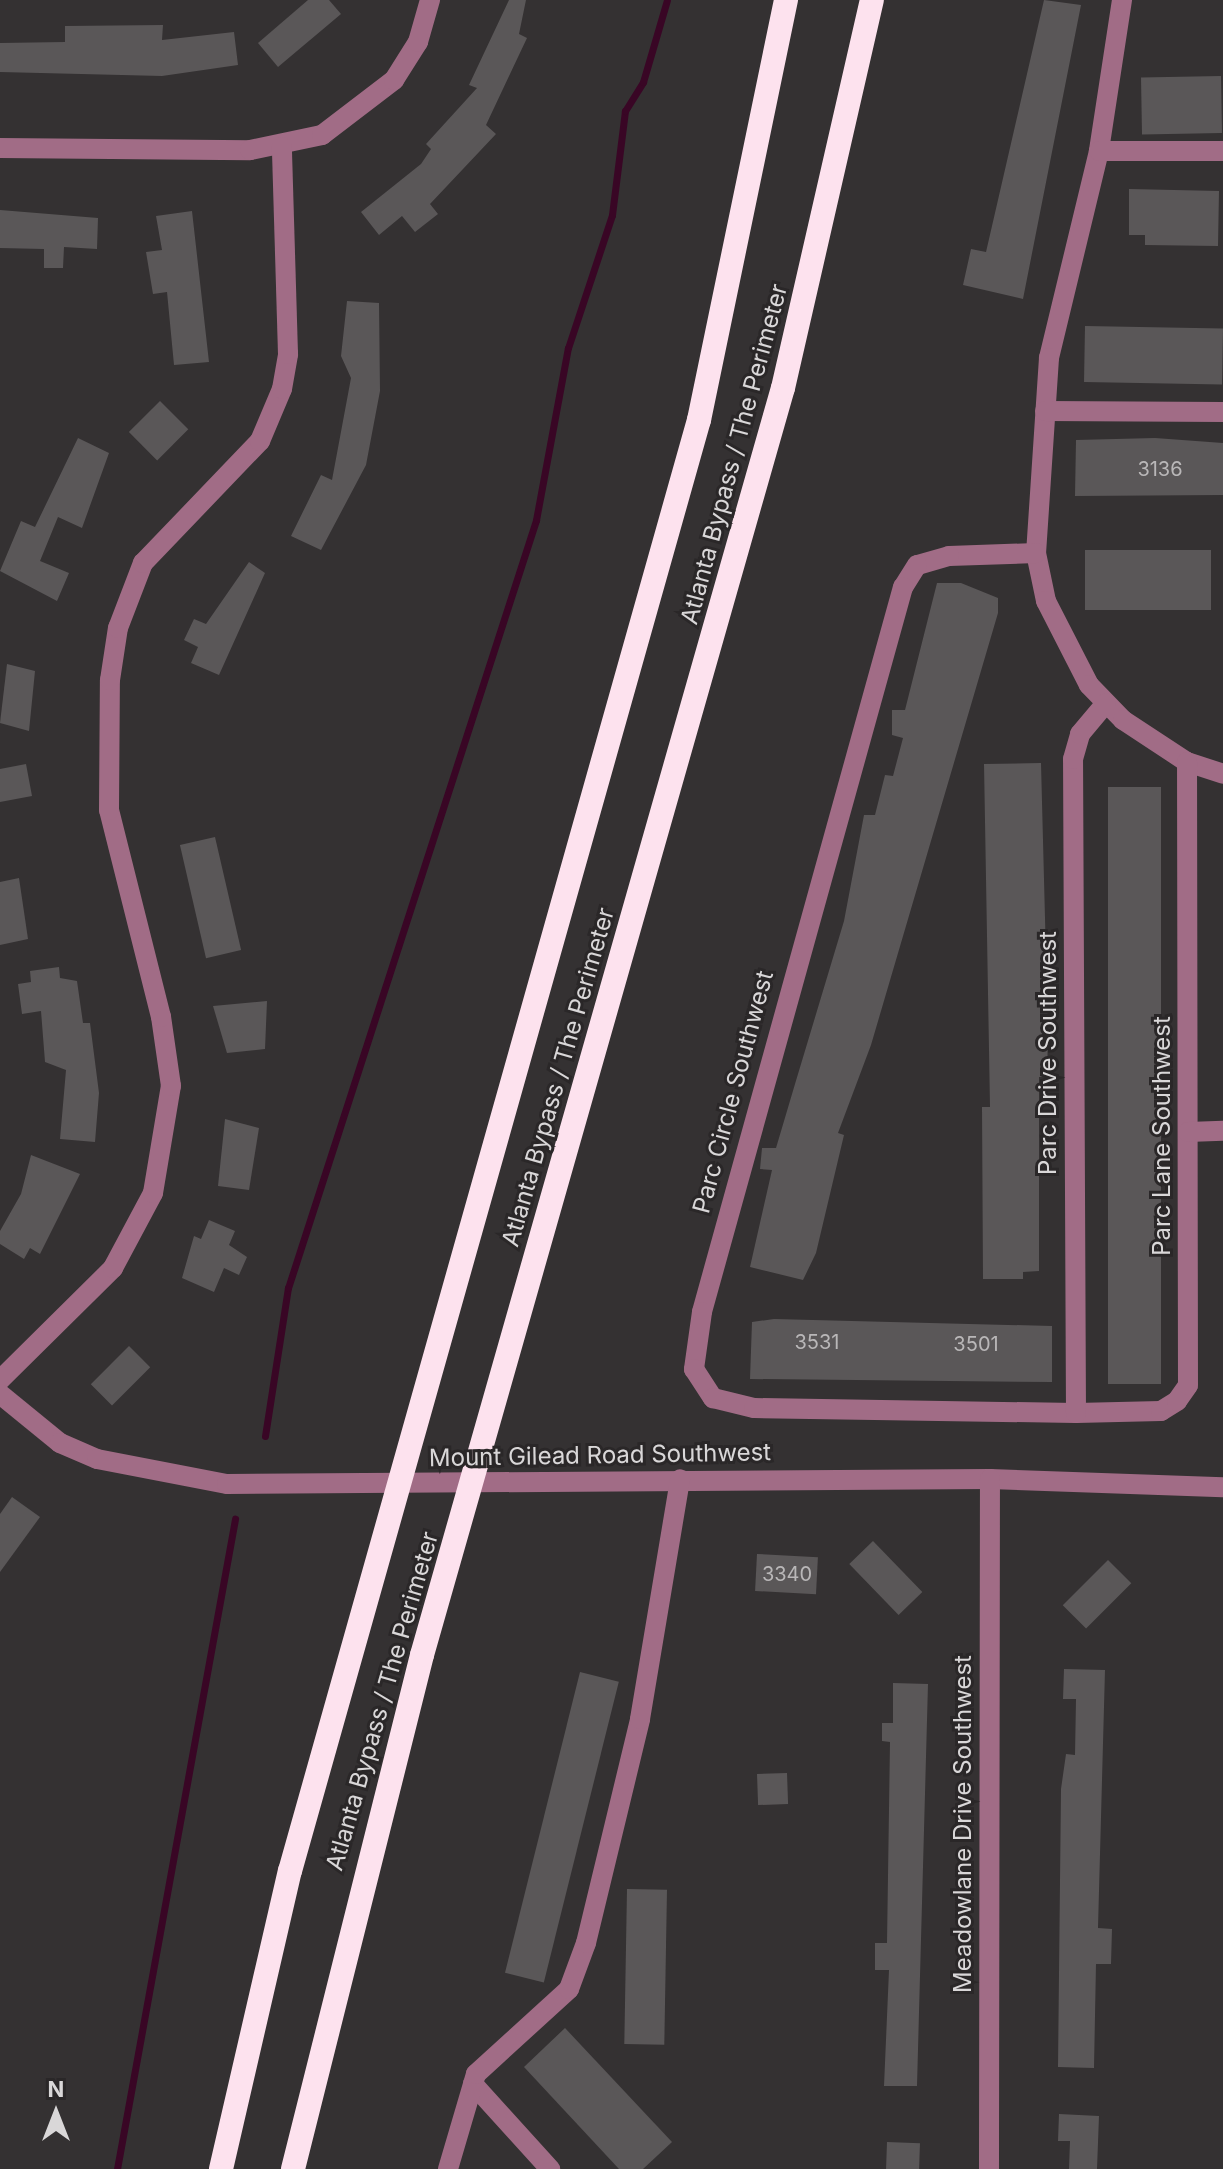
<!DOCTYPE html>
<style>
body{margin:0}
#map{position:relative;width:1223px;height:2169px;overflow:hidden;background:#343132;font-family:Inter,sans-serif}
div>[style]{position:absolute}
.stream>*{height:7px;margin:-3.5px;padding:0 3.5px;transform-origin:3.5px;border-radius:3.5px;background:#390625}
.building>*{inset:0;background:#5a5758;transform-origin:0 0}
.minor>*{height:20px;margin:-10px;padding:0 10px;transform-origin:10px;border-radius:10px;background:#a16c86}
.highway>*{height:24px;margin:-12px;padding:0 12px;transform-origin:12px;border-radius:12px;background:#fde2ee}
span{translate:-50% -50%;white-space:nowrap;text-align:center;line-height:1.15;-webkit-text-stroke:6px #2a2728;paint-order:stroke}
.number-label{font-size:20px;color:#b9b7b8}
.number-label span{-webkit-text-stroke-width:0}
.street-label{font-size:24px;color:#d9d7d8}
.north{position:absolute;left:16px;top:2073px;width:80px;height:80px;-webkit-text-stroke:6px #2a2728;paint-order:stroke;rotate:0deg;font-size:22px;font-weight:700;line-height:32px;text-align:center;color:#d9d7d8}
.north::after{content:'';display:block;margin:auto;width:28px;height:36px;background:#d9d7d8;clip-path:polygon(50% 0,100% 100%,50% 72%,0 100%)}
</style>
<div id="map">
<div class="stream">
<div style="left:265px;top:1436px;width:150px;rotate:-81.2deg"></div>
<div style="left:288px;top:1288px;width:807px;rotate:-72.1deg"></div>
<div style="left:536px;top:520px;width:175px;rotate:-79.5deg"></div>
<div style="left:568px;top:348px;width:140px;rotate:-71.7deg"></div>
<div style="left:612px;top:215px;width:105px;rotate:-82.9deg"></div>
<div style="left:625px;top:111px;width:34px;rotate:-58deg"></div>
<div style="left:643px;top:82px;width:85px;rotate:-73.7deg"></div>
<div style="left:117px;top:2169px;width:661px;rotate:-79.71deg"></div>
</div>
<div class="building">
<div style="clip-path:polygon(308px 0,329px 0,341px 14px,278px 67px,258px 43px)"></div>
<div style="clip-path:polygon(509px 0,526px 0,519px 34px,527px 38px,486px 125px,496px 134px,430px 204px,438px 214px,415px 232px,402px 216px,379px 235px,361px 212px,421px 164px,431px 149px,426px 144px,477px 88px,469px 85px)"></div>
<div style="clip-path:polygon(1044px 0,1081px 5px,1023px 299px,963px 285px,971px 249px,986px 252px)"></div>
<div style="clip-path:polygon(163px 25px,162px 40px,234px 32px,238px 65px,162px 76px,0 72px,0 43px,65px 42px,65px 26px)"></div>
<div style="left:1221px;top:76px;width:57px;height:80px;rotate:89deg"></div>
<div style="clip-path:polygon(1129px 189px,1219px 191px,1218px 246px,1145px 245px,1145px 235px,1129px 235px)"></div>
<div style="clip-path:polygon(0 210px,98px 218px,97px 249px,64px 247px,63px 268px,44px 268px,44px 249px,0 248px)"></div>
<div style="clip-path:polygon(192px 211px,209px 362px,174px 365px,167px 292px,153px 294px,146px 252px,162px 250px,156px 216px)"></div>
<div style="clip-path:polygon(347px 301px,379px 303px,380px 391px,366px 465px,321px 550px,291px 536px,321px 475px,332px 480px,351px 378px,341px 356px)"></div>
<div style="left:1085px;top:326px;width:138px;height:56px;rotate:1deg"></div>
<div style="left:160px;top:401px;width:40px;height:44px;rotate:45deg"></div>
<div style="clip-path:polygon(78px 438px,109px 453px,82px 528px,58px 517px,40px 561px,69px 573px,57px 601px,0 571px,21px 521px,35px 527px)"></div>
<div style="clip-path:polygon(1155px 438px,1223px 443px,1223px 495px,1075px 496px,1076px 440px)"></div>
<div style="left:1085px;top:550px;width:126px;height:60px"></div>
<div style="clip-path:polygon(249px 562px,265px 573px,219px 675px,191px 663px,198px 647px,184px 640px,194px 619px,206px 624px)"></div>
<div style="clip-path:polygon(937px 583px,961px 583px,998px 598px,998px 613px,871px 1045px,838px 1133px,844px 1135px,816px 1253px,803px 1280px,750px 1267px,772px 1170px,760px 1169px,762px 1148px,776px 1148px,795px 1084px,844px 921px,864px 815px,875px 815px,885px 775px,893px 776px,903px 738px,892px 735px,892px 710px,905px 710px)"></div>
<div style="clip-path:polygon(7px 664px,35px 671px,29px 731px,0 723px)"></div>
<div style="clip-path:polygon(1041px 763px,1048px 1034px,1047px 1077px,1039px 1077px,1039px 1271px,1023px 1272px,1023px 1279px,983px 1279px,982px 1107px,990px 1107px,984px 764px)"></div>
<div style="clip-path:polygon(26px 764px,32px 796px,0 802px,0 769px)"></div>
<div style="left:1108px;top:787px;width:53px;height:597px"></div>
<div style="left:215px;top:837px;width:116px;height:36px;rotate:77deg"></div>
<div style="clip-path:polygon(19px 878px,28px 939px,0 945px,0 882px)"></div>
<div style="clip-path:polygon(59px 967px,60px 978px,77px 981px,83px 1023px,90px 1023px,99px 1093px,95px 1142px,60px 1139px,66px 1070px,45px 1062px,41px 1011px,22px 1014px,18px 984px,31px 982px,30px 971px)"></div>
<div style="clip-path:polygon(267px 1001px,265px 1049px,227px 1053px,213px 1006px)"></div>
<div style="clip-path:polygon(225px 1119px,259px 1128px,249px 1190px,218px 1186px)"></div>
<div style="clip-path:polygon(31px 1155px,80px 1174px,40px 1254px,30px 1248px,24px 1259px,0 1244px,0 1231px,21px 1194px)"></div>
<div style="clip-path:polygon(209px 1220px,235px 1231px,229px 1245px,247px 1257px,239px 1275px,224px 1268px,214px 1292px,182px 1278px,194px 1236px,201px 1239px)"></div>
<div style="clip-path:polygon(774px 1319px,1052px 1326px,1052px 1382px,750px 1379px,752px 1322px)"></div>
<div style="left:129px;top:1346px;width:30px;height:54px;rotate:45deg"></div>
<div style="clip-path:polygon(12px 1497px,40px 1517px,0 1572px,0 1514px)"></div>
<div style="left:873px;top:1541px;width:71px;height:33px;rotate:46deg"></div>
<div style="left:757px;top:1554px;width:61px;height:37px;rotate:3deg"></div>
<div style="left:1108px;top:1560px;width:33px;height:64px;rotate:45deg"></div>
<div style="clip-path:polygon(1064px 1669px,1105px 1670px,1098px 1928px,1112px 1929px,1111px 1964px,1096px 1964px,1094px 2068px,1058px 2067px,1061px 1789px,1066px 1754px,1075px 1755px,1076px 1699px,1063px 1699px)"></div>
<div style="left:580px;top:1672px;width:40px;height:310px;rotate:14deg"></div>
<div style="clip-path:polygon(893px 1683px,928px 1684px,917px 2086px,884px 2086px,889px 1970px,875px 1970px,875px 1943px,887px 1943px,890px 1742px,882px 1741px,882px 1723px,893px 1723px)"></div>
<div style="left:787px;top:1773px;width:31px;height:30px;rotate:88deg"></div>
<div style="left:627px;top:1889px;width:40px;height:155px;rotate:1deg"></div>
<div style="clip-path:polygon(565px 2028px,672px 2142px,643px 2169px,619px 2169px,524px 2067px)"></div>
<div style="clip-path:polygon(1059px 2114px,1099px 2116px,1097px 2169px,1069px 2169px,1070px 2141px,1058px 2141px)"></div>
<div style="left:887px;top:2142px;width:33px;height:27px;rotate:2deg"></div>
</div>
<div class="minor">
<div style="left:1122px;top:0;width:153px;rotate:98.7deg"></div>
<div style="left:1099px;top:151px;width:213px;rotate:103.6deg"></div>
<div style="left:1049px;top:358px;width:195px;rotate:93.8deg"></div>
<div style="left:1036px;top:553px;width:49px;rotate:78.2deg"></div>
<div style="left:1046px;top:601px;width:94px;rotate:62.9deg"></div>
<div style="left:1089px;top:685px;width:49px;rotate:45.8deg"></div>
<div style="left:1123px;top:720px;width:77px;rotate:33.3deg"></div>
<div style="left:1187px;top:762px;width:38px;rotate:18deg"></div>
<div style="left:0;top:148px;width:250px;rotate:0.5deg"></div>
<div style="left:250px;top:150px;width:74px;rotate:-11.8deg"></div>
<div style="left:322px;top:135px;width:91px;rotate:-37.4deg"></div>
<div style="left:394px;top:80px;width:45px;rotate:-57.7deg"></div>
<div style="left:418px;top:42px;width:44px;rotate:-74.1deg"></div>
<div style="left:1099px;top:151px;width:124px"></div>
<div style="left:1045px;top:411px;width:178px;rotate:0.3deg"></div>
<div style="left:1036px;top:553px;width:87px;rotate:178deg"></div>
<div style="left:949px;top:556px;width:33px;rotate:164deg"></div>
<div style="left:917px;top:565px;width:26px;rotate:122deg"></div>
<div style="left:903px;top:587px;width:752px;rotate:105.5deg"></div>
<div style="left:702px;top:1312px;width:58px;rotate:98deg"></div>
<div style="left:694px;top:1369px;width:35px;rotate:57deg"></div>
<div style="left:713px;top:1398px;width:42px;rotate:13.7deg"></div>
<div style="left:754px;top:1408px;width:322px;rotate:0.9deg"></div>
<div style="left:1076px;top:1413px;width:85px;rotate:-1.3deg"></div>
<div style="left:1161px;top:1411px;width:19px;rotate:-32deg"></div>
<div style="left:1177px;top:1401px;width:19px;rotate:-55deg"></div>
<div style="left:1188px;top:1385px;width:623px;rotate:-90.09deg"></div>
<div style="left:1188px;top:1132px;width:35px;rotate:-2deg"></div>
<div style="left:0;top:1380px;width:159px;rotate:-44.7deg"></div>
<div style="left:113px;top:1268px;width:85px;rotate:-61.9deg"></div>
<div style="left:153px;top:1193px;width:109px;rotate:-80.5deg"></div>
<div style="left:171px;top:1086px;width:70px;rotate:-98.2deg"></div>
<div style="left:161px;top:1017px;width:213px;rotate:-104.1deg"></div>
<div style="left:109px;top:810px;width:130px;rotate:-89.6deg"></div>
<div style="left:110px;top:680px;width:53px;rotate:-81.3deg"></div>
<div style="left:118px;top:628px;width:70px;rotate:-69deg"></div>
<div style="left:143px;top:563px;width:169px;rotate:-46.2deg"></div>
<div style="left:260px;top:441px;width:56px;rotate:-67.1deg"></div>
<div style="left:282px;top:389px;width:36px;rotate:-80deg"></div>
<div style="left:288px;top:354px;width:207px;rotate:-91.7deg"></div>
<div style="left:0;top:1394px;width:77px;rotate:39.2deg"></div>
<div style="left:60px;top:1443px;width:40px;rotate:23.4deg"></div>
<div style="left:97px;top:1459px;width:132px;rotate:10.9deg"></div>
<div style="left:227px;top:1484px;width:763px;rotate:-0.38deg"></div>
<div style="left:990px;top:1479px;width:233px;rotate:2deg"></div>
<div style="left:1076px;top:1413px;width:654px;rotate:-90.26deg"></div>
<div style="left:1073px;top:759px;width:26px;rotate:-74deg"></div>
<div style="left:1080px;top:734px;width:40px;rotate:-50deg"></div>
<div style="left:473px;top:2084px;width:115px;rotate:47.8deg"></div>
<div style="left:448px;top:2169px;width:99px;rotate:-73.6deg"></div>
<div style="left:476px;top:2074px;width:126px;rotate:-42.4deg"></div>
<div style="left:569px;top:1989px;width:49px;rotate:-69.7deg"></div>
<div style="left:586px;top:1943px;width:230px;rotate:-76.4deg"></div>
<div style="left:640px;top:1719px;width:243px;rotate:-80.5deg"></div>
<div style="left:989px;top:2169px;width:690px;rotate:-89.92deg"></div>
</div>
<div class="highway">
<div style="left:221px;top:2169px;width:306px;rotate:-77deg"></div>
<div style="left:290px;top:1871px;width:1508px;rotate:-74.26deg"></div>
<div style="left:699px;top:420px;width:429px;rotate:-78.3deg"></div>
<div style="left:293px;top:2169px;width:530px;rotate:-75.91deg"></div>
<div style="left:422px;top:1655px;width:1317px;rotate:-74.1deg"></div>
<div style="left:783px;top:388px;width:398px;rotate:-77.1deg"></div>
</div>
<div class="number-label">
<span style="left:1160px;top:469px">3136</span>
<span style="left:817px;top:1342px">3531</span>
<span style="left:976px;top:1344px">3501</span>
<span style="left:787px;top:1574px">3340</span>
</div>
<div class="street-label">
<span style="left:734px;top:454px;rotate:-75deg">Atlanta Bypass / The Perimeter</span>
<span style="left:1048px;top:1053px;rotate:-90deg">Parc Drive Southwest</span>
<span style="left:558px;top:1077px;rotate:-74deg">Atlanta Bypass / The Perimeter</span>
<span style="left:733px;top:1092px;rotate:-75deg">Parc Circle Southwest</span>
<span style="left:1162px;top:1136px;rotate:-90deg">Parc Lane Southwest</span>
<span style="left:600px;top:1455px;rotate:-1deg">Mount Gilead Road Southwest</span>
<span style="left:382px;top:1701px;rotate:-74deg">Atlanta Bypass / The Perimeter</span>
<span style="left:963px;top:1824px;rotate:-90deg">Meadowlane Drive Southwest</span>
</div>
<div class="north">N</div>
</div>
